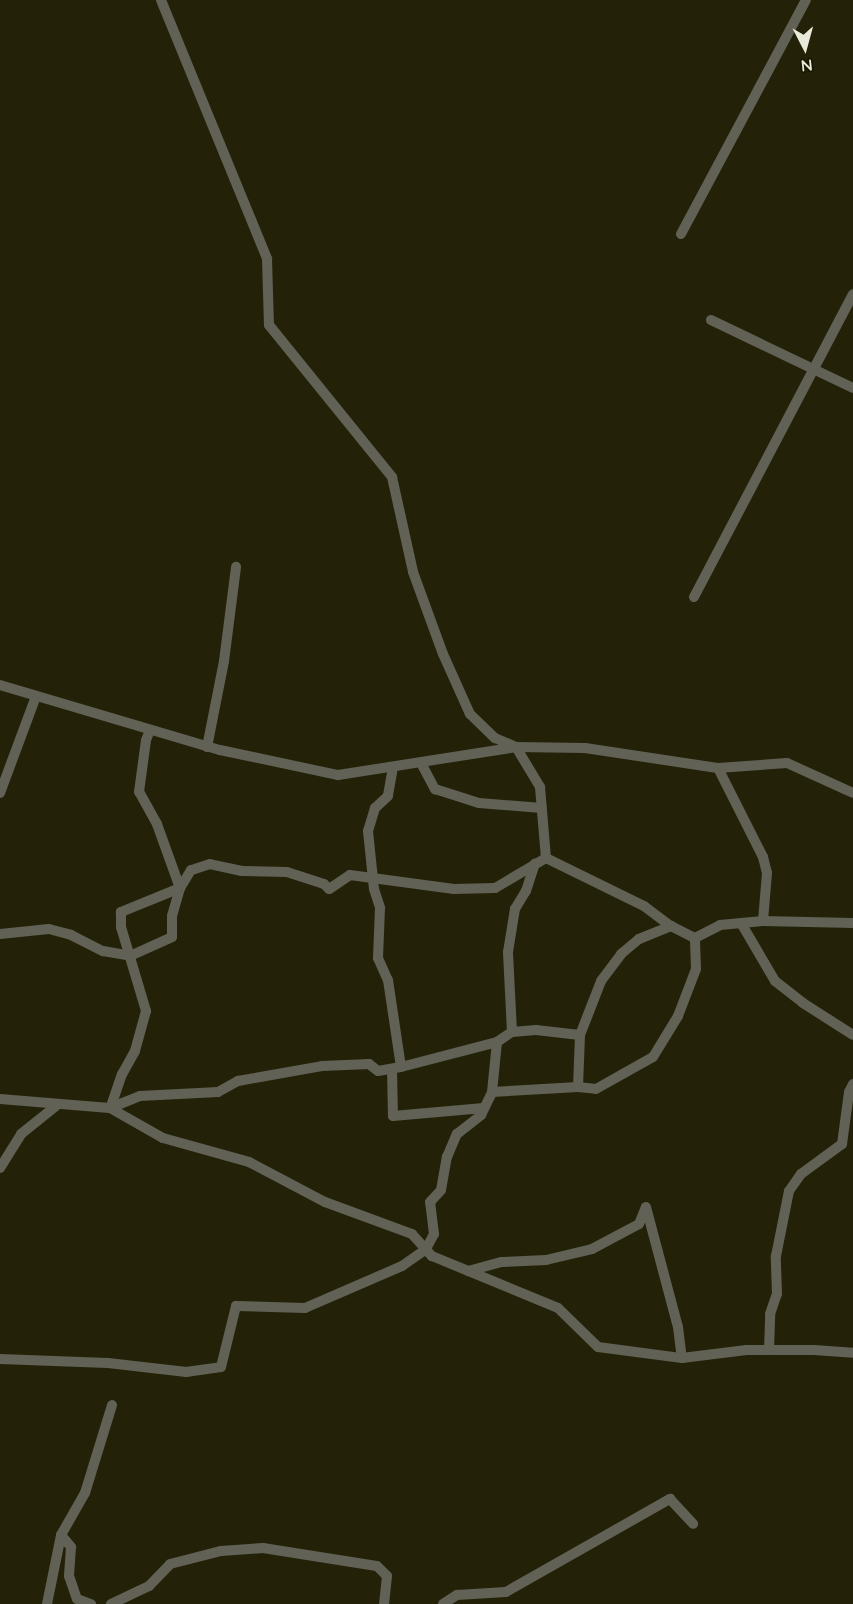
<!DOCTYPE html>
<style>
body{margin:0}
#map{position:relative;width:853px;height:1604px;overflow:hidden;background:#232208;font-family:Quicksand,sans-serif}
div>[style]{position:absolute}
.street>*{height:10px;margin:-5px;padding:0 5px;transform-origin:5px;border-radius:5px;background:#616155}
span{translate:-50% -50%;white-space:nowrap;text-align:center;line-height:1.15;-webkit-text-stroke:4.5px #1a1801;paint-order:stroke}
.north{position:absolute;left:775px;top:18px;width:60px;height:60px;-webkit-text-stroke:4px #1a1801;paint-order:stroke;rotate:174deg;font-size:16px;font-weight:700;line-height:24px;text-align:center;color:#eaeada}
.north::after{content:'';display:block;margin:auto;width:21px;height:27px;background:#eaeada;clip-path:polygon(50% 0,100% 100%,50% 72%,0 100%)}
</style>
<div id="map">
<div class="street">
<div style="left:161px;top:0;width:280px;rotate:67.7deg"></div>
<div style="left:267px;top:259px;width:66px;rotate:88.3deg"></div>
<div style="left:269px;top:325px;width:196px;rotate:51deg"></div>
<div style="left:392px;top:477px;width:97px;rotate:77.5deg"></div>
<div style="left:413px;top:572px;width:87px;rotate:69.9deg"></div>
<div style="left:443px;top:654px;width:66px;rotate:65.8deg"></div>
<div style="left:470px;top:714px;width:35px;rotate:44deg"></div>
<div style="left:495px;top:738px;width:23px;rotate:23deg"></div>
<div style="left:516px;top:747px;width:47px;rotate:59deg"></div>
<div style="left:540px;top:787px;width:71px;rotate:85.2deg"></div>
<div style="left:546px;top:858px;width:109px;rotate:26.1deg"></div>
<div style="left:644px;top:906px;width:34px;rotate:37deg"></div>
<div style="left:671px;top:926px;width:27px;rotate:27deg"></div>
<div style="left:681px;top:234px;width:265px;rotate:-61.9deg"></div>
<div style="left:711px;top:320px;width:157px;rotate:25.6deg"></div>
<div style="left:694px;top:597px;width:342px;rotate:-62.3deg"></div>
<div style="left:0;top:685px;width:229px;rotate:16.5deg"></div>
<div style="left:220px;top:750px;width:121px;rotate:12deg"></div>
<div style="left:338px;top:775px;width:180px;rotate:-8.9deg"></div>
<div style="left:516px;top:747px;width:69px;rotate:0.8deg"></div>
<div style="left:585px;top:748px;width:134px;rotate:8.6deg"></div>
<div style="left:718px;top:768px;width:69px;rotate:-4.1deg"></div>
<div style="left:787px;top:763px;width:72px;rotate:24.4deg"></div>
<div style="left:207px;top:747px;width:88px;rotate:-78.8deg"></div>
<div style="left:224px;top:661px;width:95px;rotate:-82.7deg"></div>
<div style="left:421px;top:763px;width:30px;rotate:62deg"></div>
<div style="left:435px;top:789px;width:46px;rotate:17.7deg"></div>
<div style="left:479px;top:803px;width:63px;rotate:4.5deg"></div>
<div style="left:393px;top:767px;width:29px;rotate:100deg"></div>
<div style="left:388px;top:796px;width:18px;rotate:137deg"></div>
<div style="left:375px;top:808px;width:24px;rotate:107deg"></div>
<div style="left:368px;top:831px;width:58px;rotate:84.1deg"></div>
<div style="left:374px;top:889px;width:20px;rotate:72deg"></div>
<div style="left:380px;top:908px;width:50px;rotate:92.3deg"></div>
<div style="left:378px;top:958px;width:24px;rotate:66deg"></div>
<div style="left:388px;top:980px;width:88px;rotate:81.5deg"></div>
<div style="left:718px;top:768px;width:100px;rotate:63.2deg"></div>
<div style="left:763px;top:857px;width:16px;rotate:76deg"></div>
<div style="left:767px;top:873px;width:48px;rotate:94.8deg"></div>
<div style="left:0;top:793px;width:103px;rotate:-69.6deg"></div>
<div style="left:546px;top:858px;width:59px;rotate:149.5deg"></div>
<div style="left:495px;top:888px;width:41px;rotate:178.6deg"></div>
<div style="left:454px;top:889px;width:105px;rotate:-172.3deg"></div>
<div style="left:350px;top:875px;width:25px;rotate:146deg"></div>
<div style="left:329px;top:889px;width:7px;rotate:-135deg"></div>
<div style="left:324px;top:884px;width:39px;rotate:-162deg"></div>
<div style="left:287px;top:872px;width:45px;rotate:-178.7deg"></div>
<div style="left:242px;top:871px;width:33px;rotate:-168deg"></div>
<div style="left:210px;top:864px;width:20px;rotate:162deg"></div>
<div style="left:191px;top:870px;width:21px;rotate:121deg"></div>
<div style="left:180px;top:888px;width:64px;rotate:157.9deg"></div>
<div style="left:121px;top:912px;width:15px;rotate:90deg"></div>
<div style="left:121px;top:927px;width:88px;rotate:73.4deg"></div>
<div style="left:146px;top:1011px;width:41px;rotate:105.4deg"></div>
<div style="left:135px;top:1051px;width:26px;rotate:119deg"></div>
<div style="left:122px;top:1074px;width:36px;rotate:109deg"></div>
<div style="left:110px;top:1108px;width:32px;rotate:-22deg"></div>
<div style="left:140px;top:1096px;width:78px;rotate:-2.9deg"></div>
<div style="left:218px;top:1092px;width:23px;rotate:-29deg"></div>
<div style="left:238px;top:1081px;width:85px;rotate:-10.1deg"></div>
<div style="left:322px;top:1066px;width:47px;rotate:-2.4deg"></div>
<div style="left:369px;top:1064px;width:11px;rotate:38deg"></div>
<div style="left:378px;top:1071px;width:23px;rotate:-10deg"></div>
<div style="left:401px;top:1067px;width:99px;rotate:-14.6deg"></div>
<div style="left:497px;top:1042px;width:18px;rotate:-34deg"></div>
<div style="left:512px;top:1032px;width:24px;rotate:-5deg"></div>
<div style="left:536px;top:1030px;width:44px;rotate:6.5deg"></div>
<div style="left:580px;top:1035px;width:58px;rotate:-68.7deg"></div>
<div style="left:601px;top:981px;width:34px;rotate:-53deg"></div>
<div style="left:621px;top:954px;width:23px;rotate:-40deg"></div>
<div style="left:639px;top:939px;width:35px;rotate:-22deg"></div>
<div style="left:741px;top:923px;width:67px;rotate:59.6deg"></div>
<div style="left:775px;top:981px;width:36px;rotate:38deg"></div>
<div style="left:803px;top:1003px;width:59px;rotate:32.6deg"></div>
<div style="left:0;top:934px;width:49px;rotate:-5.8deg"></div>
<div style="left:49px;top:929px;width:23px;rotate:15deg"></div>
<div style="left:71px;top:935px;width:36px;rotate:27deg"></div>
<div style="left:103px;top:951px;width:27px;rotate:10deg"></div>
<div style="left:130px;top:956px;width:46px;rotate:-24.3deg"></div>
<div style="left:172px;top:937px;width:21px;rotate:-90deg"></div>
<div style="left:172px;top:916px;width:29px;rotate:-74deg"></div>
<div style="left:180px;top:888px;width:68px;rotate:-109.8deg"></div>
<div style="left:157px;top:824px;width:37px;rotate:-119deg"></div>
<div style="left:139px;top:792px;width:52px;rotate:-82.3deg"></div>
<div style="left:146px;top:740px;width:11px;rotate:-68deg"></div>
<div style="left:695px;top:938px;width:28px;rotate:-27deg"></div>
<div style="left:720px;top:925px;width:43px;rotate:-5.3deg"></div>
<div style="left:763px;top:921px;width:90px;rotate:1.3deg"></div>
<div style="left:512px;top:1032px;width:80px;rotate:-92.9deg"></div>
<div style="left:508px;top:952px;width:44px;rotate:-80.8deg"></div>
<div style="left:515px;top:909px;width:21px;rotate:-59deg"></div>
<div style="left:526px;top:891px;width:29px;rotate:-72deg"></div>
<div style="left:392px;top:1069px;width:47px;rotate:88.8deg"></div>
<div style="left:393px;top:1116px;width:91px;rotate:-5deg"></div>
<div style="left:578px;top:1087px;width:52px;rotate:-87.8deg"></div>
<div style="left:492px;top:1092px;width:86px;rotate:-3.3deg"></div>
<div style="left:578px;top:1087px;width:18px;rotate:6deg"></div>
<div style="left:596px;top:1089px;width:65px;rotate:-29.3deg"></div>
<div style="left:653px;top:1057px;width:48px;rotate:-58.6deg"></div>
<div style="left:678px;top:1016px;width:50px;rotate:-69deg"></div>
<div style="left:696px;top:969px;width:31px;rotate:-92deg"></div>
<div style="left:0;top:1099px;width:110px;rotate:4.7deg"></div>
<div style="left:110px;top:1108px;width:61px;rotate:29.5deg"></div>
<div style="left:163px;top:1138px;width:89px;rotate:15.6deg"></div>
<div style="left:249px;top:1162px;width:86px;rotate:27.8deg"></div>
<div style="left:325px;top:1202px;width:93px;rotate:20.2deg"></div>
<div style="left:412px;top:1234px;width:30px;rotate:48deg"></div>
<div style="left:432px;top:1256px;width:136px;rotate:22.4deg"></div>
<div style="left:558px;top:1308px;width:56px;rotate:44.3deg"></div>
<div style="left:598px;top:1347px;width:85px;rotate:7.5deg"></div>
<div style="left:682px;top:1358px;width:65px;rotate:-7deg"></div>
<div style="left:747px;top:1350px;width:67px"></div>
<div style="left:814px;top:1350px;width:39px;rotate:4deg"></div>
<div style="left:0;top:1168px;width:40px;rotate:-58deg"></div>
<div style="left:21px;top:1134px;width:45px;rotate:-38.7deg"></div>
<div style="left:646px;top:1207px;width:124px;rotate:75.1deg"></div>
<div style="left:678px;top:1327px;width:31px;rotate:83deg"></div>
<div style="left:468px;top:1271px;width:35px;rotate:-15deg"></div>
<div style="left:502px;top:1262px;width:44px;rotate:-2.6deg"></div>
<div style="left:546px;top:1260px;width:47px;rotate:-13.4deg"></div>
<div style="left:592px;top:1249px;width:53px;rotate:-28deg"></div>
<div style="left:639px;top:1224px;width:18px;rotate:-68deg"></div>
<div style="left:769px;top:1350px;width:36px;rotate:-88deg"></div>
<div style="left:770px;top:1314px;width:21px;rotate:-71deg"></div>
<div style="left:777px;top:1294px;width:38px;rotate:-92deg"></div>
<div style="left:776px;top:1256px;width:66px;rotate:-78.7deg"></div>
<div style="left:789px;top:1191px;width:21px;rotate:-55deg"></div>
<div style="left:801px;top:1174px;width:51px;rotate:-36.2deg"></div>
<div style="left:842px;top:1144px;width:52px;rotate:-82.3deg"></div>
<div style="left:849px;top:1092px;width:9px;rotate:-63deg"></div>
<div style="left:0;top:1359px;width:108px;rotate:2.1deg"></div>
<div style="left:108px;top:1363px;width:79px;rotate:6.6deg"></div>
<div style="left:186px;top:1372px;width:35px;rotate:-8deg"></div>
<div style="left:221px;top:1367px;width:63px;rotate:-76.2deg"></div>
<div style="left:236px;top:1306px;width:69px;rotate:1.7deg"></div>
<div style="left:305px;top:1308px;width:106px;rotate:-23.4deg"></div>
<div style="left:402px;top:1266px;width:29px;rotate:-35deg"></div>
<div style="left:426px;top:1249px;width:17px;rotate:-62deg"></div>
<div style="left:434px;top:1234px;width:32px;rotate:-97deg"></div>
<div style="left:430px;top:1202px;width:16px;rotate:-47deg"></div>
<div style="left:441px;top:1190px;width:34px;rotate:-80deg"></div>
<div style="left:447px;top:1157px;width:25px;rotate:-67deg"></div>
<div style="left:457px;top:1134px;width:31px;rotate:-38deg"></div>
<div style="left:481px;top:1115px;width:25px;rotate:-64deg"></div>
<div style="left:492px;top:1092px;width:50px;rotate:-84.3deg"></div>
<div style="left:61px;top:1535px;width:16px;rotate:50deg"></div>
<div style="left:71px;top:1547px;width:29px;rotate:94deg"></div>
<div style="left:69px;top:1576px;width:24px;rotate:71deg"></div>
<div style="left:77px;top:1599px;width:15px;rotate:20deg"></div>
<div style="left:47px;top:1604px;width:70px;rotate:-78.5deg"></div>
<div style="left:61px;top:1535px;width:48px;rotate:-60.3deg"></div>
<div style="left:85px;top:1493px;width:92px;rotate:-72.9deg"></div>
<div style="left:111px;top:1604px;width:42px;rotate:-25.3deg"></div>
<div style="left:149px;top:1586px;width:30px;rotate:-46deg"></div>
<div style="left:170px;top:1564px;width:53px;rotate:-14.3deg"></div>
<div style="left:221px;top:1551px;width:42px;rotate:-4.1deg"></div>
<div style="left:263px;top:1548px;width:115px;rotate:9deg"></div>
<div style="left:377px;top:1566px;width:14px;rotate:45deg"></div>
<div style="left:387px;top:1576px;width:28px;rotate:96deg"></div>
<div style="left:443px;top:1604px;width:17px;rotate:-33deg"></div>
<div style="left:457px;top:1595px;width:49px;rotate:-3.5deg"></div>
<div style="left:506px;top:1592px;width:189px;rotate:-29.6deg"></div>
<div style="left:670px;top:1499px;width:34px;rotate:47deg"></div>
</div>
<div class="north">N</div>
</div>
